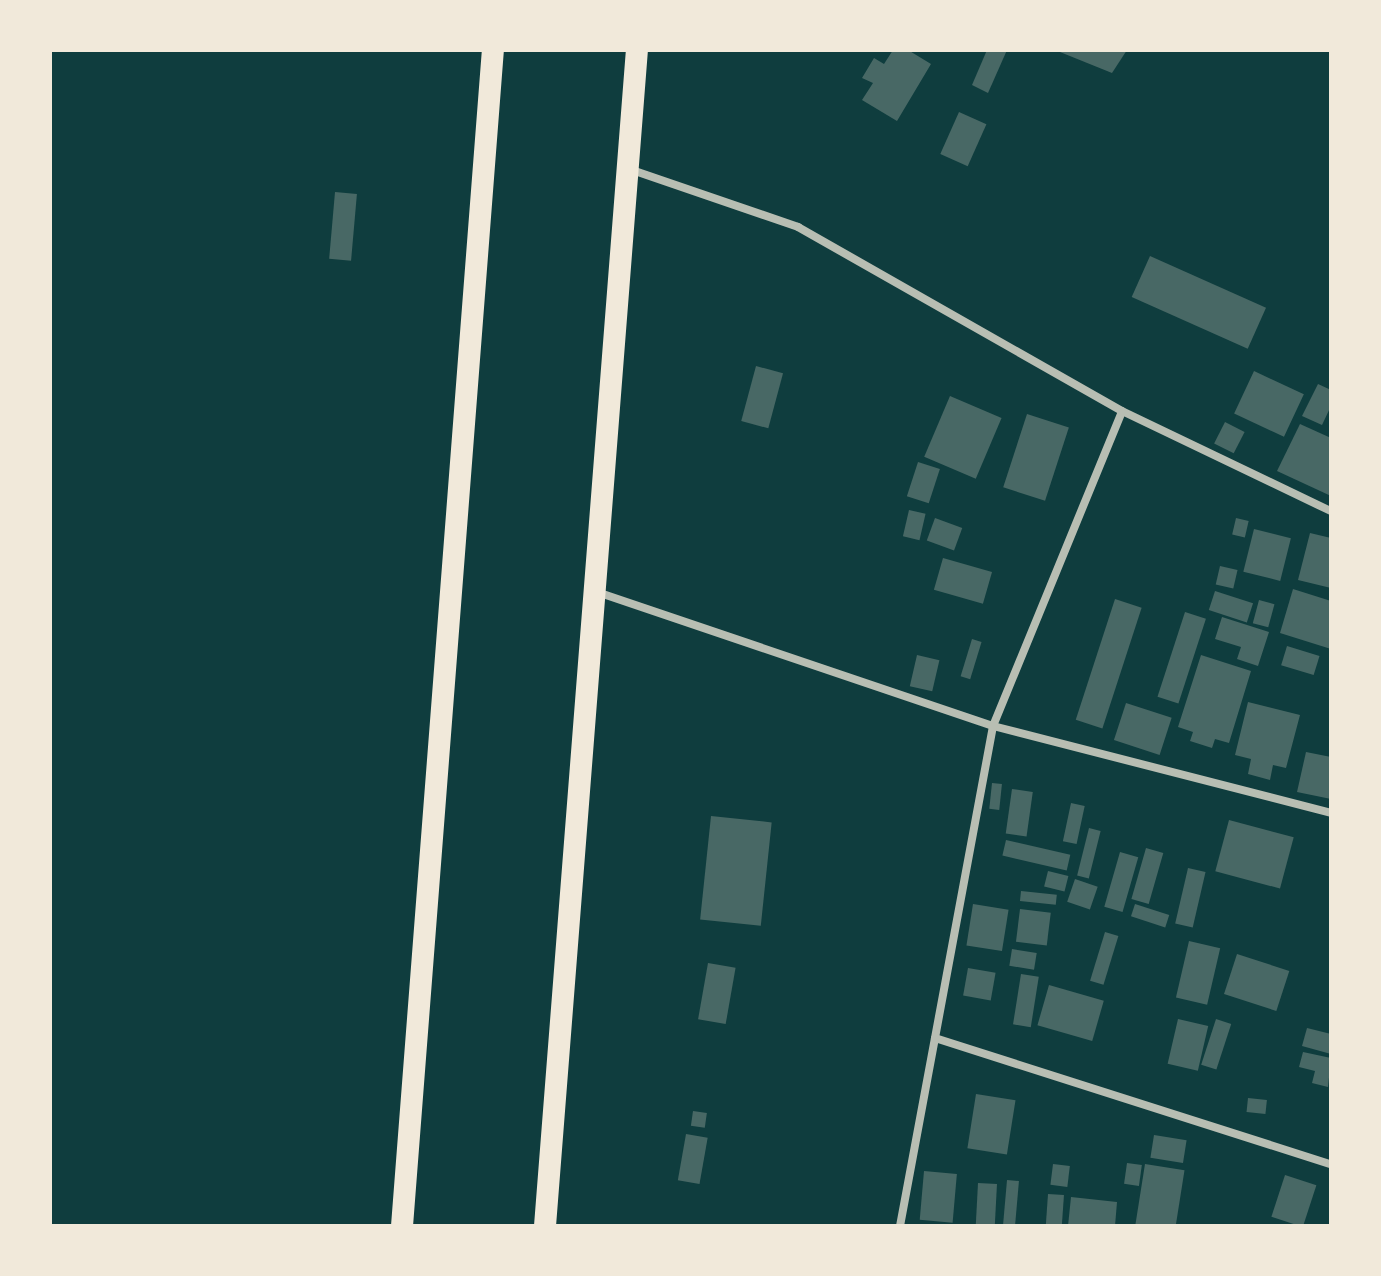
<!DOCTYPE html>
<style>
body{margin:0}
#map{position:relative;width:1381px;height:1276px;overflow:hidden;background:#0f3d3e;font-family:Cabin,sans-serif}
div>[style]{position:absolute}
.building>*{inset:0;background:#486865;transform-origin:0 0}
.minor>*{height:8px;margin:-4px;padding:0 4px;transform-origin:4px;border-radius:4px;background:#b8beb3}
.trunk>*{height:22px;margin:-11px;padding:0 11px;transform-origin:11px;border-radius:11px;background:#f1e9da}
span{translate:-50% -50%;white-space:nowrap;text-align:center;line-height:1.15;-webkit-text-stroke:6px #f1e9da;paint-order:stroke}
.frame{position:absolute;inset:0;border:52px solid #f1e9da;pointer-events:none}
</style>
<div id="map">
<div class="building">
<div style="clip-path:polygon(893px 50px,908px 50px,931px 64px,897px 121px,862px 100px,873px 83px,862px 78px,874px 58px,884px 64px)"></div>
<div style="clip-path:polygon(987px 50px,1007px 50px,988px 93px,972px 85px)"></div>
<div style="clip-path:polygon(1055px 50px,1127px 50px,1112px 73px)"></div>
<div style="left:959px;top:112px;width:30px;height:46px;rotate:24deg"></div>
<div style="left:335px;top:192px;width:22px;height:67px;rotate:5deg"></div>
<div style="left:1150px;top:256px;width:127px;height:45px;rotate:24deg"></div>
<div style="left:756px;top:366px;width:28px;height:57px;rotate:15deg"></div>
<div style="left:1254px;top:371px;width:55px;height:47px;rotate:25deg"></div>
<div style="clip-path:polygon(1318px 384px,1331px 390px,1331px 406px,1322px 425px,1302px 416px)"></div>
<div style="left:950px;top:396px;width:56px;height:66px;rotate:23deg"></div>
<div style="left:1027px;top:414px;width:44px;height:77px;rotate:18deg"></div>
<div style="left:1225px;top:422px;width:22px;height:24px;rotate:27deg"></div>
<div style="clip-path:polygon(1300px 424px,1331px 438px,1331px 496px,1277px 471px)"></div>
<div style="left:918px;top:462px;width:23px;height:36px;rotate:18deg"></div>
<div style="left:909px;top:510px;width:17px;height:27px;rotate:13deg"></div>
<div style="left:935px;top:518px;width:29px;height:24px;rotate:20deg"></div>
<div style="left:1236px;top:518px;width:13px;height:17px;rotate:13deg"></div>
<div style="left:1254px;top:529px;width:38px;height:44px;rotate:14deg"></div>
<div style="clip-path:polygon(1310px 533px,1331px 538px,1331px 588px,1298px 580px)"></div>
<div style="left:943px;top:558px;width:51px;height:33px;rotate:16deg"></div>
<div style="left:1220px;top:566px;width:18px;height:19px;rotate:13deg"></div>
<div style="clip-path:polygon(1293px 589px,1331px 601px,1331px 649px,1280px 633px)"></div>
<div style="left:1215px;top:591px;width:40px;height:20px;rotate:18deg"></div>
<div style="left:1115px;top:599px;width:28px;height:127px;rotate:18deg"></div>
<div style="left:1259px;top:600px;width:16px;height:24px;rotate:15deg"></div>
<div style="left:1185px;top:612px;width:22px;height:89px;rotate:18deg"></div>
<div style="clip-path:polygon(1222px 617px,1269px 632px,1258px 666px,1237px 659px,1241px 647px,1215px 639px)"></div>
<div style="left:972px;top:639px;width:10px;height:39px;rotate:17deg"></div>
<div style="left:1287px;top:646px;width:34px;height:20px;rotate:17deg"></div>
<div style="left:917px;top:655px;width:23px;height:32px;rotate:13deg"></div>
<div style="clip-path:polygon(1201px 655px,1251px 671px,1229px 743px,1215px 739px,1212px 748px,1190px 741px,1193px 732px,1178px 727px)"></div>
<div style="clip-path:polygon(1248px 702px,1300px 715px,1286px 768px,1273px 765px,1270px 780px,1248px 774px,1251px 759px,1235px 755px)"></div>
<div style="left:1126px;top:703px;width:48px;height:39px;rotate:18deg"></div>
<div style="clip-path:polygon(1306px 752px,1331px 757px,1331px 799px,1297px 792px)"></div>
<div style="left:992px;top:783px;width:10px;height:26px;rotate:6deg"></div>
<div style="left:1012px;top:789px;width:21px;height:45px;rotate:8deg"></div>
<div style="left:1071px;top:803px;width:14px;height:39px;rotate:12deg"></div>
<div style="left:711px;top:816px;width:61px;height:104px;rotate:6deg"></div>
<div style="left:1229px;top:820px;width:67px;height:53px;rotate:15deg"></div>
<div style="left:1089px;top:828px;width:12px;height:49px;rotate:14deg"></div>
<div style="left:1006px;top:840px;width:66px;height:16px;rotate:13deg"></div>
<div style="left:1146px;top:848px;width:18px;height:53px;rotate:16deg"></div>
<div style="left:1120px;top:852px;width:19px;height:57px;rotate:16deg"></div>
<div style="left:1188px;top:868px;width:18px;height:57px;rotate:13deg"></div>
<div style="left:1048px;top:871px;width:21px;height:16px;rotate:14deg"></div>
<div style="left:1075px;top:879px;width:24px;height:24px;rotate:19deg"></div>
<div style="left:1021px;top:891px;width:36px;height:10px;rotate:6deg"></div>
<div style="left:973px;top:904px;width:36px;height:42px;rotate:9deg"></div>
<div style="left:1135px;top:904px;width:36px;height:13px;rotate:18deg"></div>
<div style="left:1020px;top:909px;width:31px;height:33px;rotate:7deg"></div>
<div style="left:1105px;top:932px;width:14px;height:51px;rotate:17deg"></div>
<div style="left:1189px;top:941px;width:32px;height:58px;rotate:13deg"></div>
<div style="left:1012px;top:949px;width:25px;height:17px;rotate:9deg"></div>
<div style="left:1237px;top:954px;width:55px;height:42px;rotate:18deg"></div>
<div style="left:708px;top:963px;width:28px;height:57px;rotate:10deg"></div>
<div style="left:968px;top:968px;width:28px;height:28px;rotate:10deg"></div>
<div style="left:1021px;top:974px;width:18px;height:51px;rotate:9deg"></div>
<div style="left:1049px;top:985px;width:57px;height:42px;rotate:16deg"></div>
<div style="left:1178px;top:1019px;width:31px;height:46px;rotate:13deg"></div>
<div style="left:1216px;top:1019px;width:16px;height:48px;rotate:18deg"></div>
<div style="clip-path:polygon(1307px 1028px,1331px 1034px,1331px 1054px,1302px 1046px)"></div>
<div style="clip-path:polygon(1303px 1052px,1331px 1058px,1328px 1087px,1312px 1083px,1315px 1071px,1299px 1067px)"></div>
<div style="left:976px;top:1094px;width:40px;height:55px;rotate:9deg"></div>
<div style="left:1248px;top:1098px;width:19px;height:14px;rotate:6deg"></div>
<div style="left:693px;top:1111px;width:14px;height:15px;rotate:8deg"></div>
<div style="left:686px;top:1134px;width:22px;height:47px;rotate:10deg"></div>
<div style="left:1154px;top:1135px;width:33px;height:23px;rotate:9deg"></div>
<div style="left:1127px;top:1163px;width:15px;height:21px;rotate:8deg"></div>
<div style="left:1053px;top:1164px;width:17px;height:21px;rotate:7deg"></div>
<div style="left:1145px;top:1164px;width:40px;height:63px;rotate:9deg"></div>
<div style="left:924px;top:1171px;width:33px;height:49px;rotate:5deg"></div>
<div style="left:1285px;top:1175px;width:33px;height:44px;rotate:18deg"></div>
<div style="left:1007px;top:1180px;width:12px;height:46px;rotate:5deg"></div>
<div style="left:978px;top:1183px;width:19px;height:43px;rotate:3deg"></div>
<div style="left:1048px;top:1194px;width:16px;height:32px;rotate:4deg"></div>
<div style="clip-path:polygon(1071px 1197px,1117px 1202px,1115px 1226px,1068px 1226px)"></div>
</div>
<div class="minor">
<div style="left:629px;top:169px;width:179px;rotate:18.9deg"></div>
<div style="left:798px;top:227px;width:373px;rotate:29.6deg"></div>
<div style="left:1122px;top:411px;width:232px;rotate:25.6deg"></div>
<div style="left:597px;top:592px;width:418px;rotate:18.7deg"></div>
<div style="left:993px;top:726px;width:349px;rotate:14.4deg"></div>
<div style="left:935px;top:1038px;width:416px;rotate:17.7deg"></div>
<div style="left:900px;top:1226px;width:509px;rotate:-79.46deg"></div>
<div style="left:993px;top:726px;width:340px;rotate:-67.7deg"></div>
</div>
<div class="trunk">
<div style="left:402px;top:1226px;width:1180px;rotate:-85.58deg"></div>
<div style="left:545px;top:1226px;width:1180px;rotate:-85.53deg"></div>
</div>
<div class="frame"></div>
</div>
